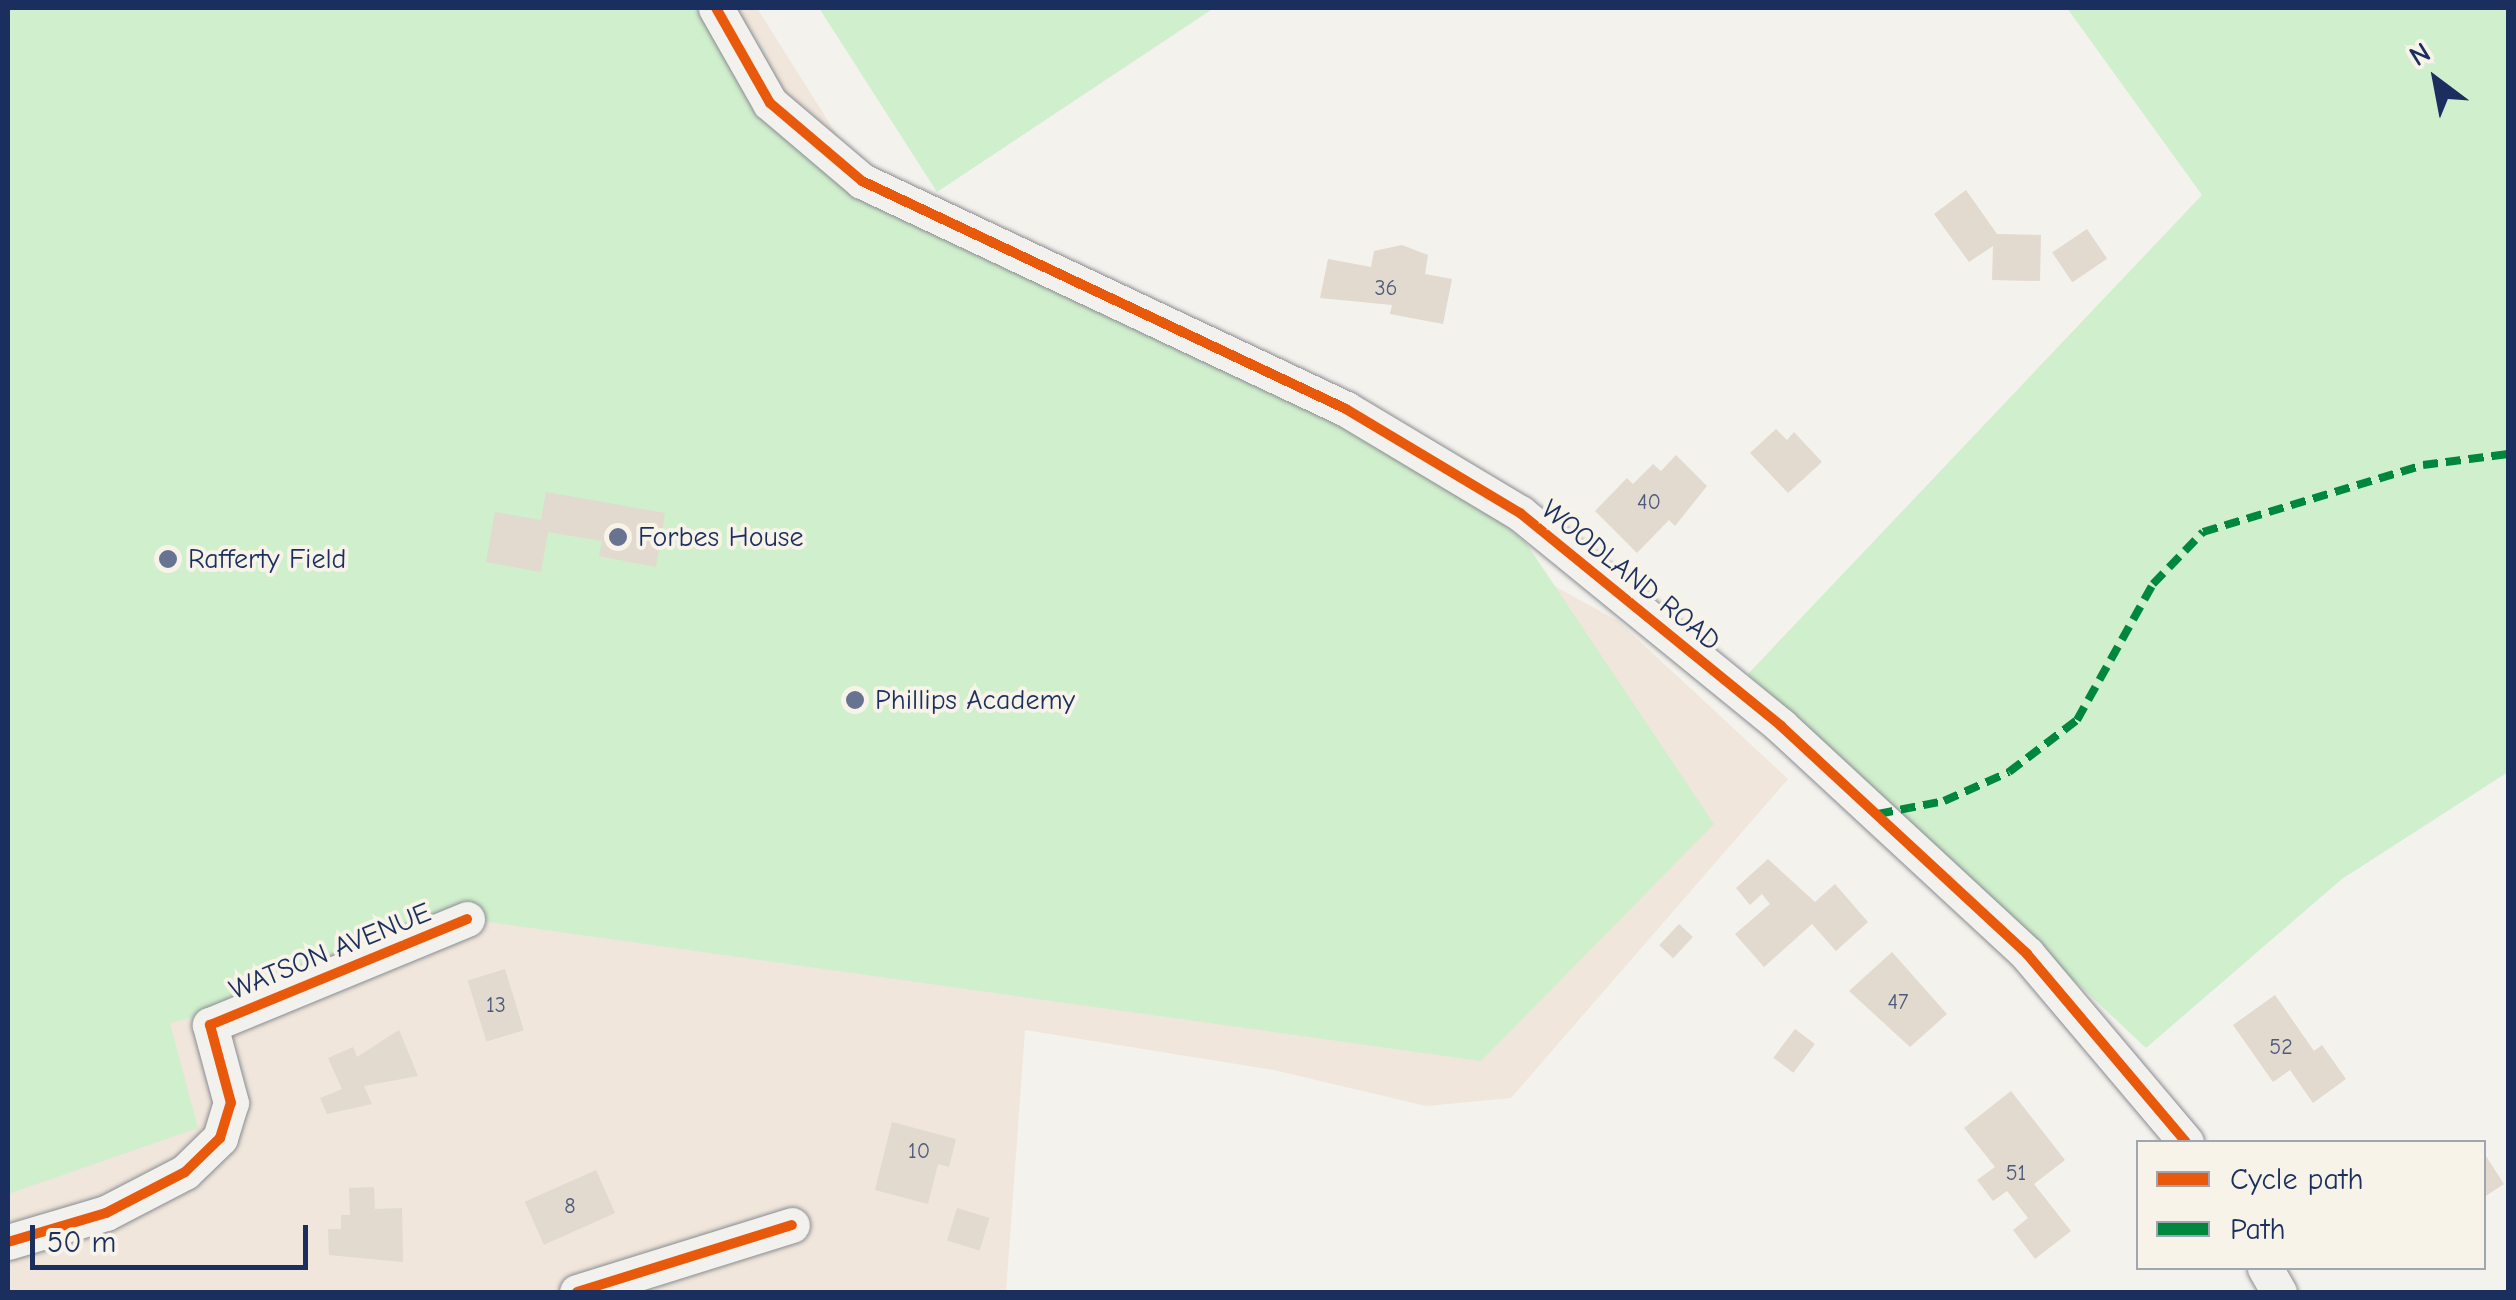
<!DOCTYPE html>
<style>
body{margin:0}
#map{position:relative;width:2516px;height:1300px;overflow:hidden;background:#f4f2ec;font-family:"Comic Neue",sans-serif}
div>[style]{position:absolute}
.built>*{inset:0;background:#f0e6db}
.green>*{inset:0;background:#d0efcc}
.building>*{inset:0;background:#e2d9cf;transform-origin:0 0}
.roads{filter:drop-shadow(0 0 2px #898c92) drop-shadow(0 0 2px #898c92)}
.minor>*{height:35px;margin:-17.5px;padding:0 17.5px;transform-origin:17.5px;border-radius:17.5px;background:#f2f1ed}
.quiet>*{height:8px;margin-top:-4px;transform-origin:0;background:repeating-linear-gradient(90deg,#00873e 0 15px,transparent 0 23px)}
.cycleway>*{height:10px;margin:-5px;padding:0 5px;transform-origin:5px;border-radius:5px;background:#e8590c}
.dots>*{width:28px;height:28px;translate:-50% -50%;box-sizing:border-box;border:5px solid #f7f3e8;border-radius:50%}
span{translate:-50% -50%;white-space:nowrap;text-align:center;line-height:1.15;-webkit-text-stroke:8px #f7f3e8;paint-order:stroke}
.number-label{font-size:22px;color:#4d5a7a}
.number-label span{-webkit-text-stroke-width:0}
.poi-label{font-size:28px;color:#1b2f5e}
.left{translate:0 -50%;text-align:left}
.street-label{font-size:28px;color:#1b2f5e}
.frame{position:absolute;inset:0;border:10px solid #1b2f5e;pointer-events:none}
.legend{position:absolute;left:2136px;top:1140px;width:350px;height:130px;box-sizing:border-box;background:#f7f3e8;border:2px solid #9fa5b1;margin:0;padding:12px 18px;list-style:none;font-size:30px;color:#1b2f5e}
.legend li{display:flex;align-items:center;gap:20px;height:50px}
.legend b{width:50px;border:2px solid #9fa5b1}
.north{position:absolute;left:2386px;top:30px;width:100px;height:100px;-webkit-text-stroke:8px #f7f3e8;paint-order:stroke;rotate:328deg;font-size:28px;font-weight:700;line-height:40px;text-align:center;color:#1b2f5e}
.north::after{content:'';display:block;margin:auto;width:35px;height:45px;background:#1b2f5e;clip-path:polygon(50% 0,100% 100%,50% 72%,0 100%)}
.scale{position:absolute;left:30px;top:1225px;width:278px;height:45px;box-sizing:border-box;border:5px solid #1b2f5e;border-top:0;padding-left:12px;font-size:30px;line-height:35px;white-space:nowrap;color:#1b2f5e;-webkit-text-stroke:8px #f7f3e8;paint-order:stroke}
</style>
<div id="map">
<div class="built">
<div style="clip-path:polygon(8px 8px,757px 8px,891px 221px,1618px 621px,1788px 779px,1511px 1098px,1426px 1106px,1274px 1070px,1025px 1030px,1006px 1292px,8px 1292px)"></div>
</div>
<div class="green">
<div style="clip-path:polygon(8px 8px,716px 8px,770px 103px,862px 181px,1413px 447px,1526px 543px,1714px 824px,1481px 1061px,467px 919px,275px 997px,170px 1023px,198px 1128px,8px 1194px)"></div>
<div style="clip-path:polygon(819px 8px,1214px 8px,937px 192px)"></div>
<div style="clip-path:polygon(2067px 8px,2508px 8px,2508px 772px,2342px 879px,2146px 1048px,1748px 674px,2202px 195px)"></div>
</div>
<div class="building">
<div style="clip-path:polygon(1966px 190px,1997px 234px,2041px 235px,2040px 281px,1992px 280px,1993px 246px,1969px 262px,1934px 214px)"></div>
<div style="left:2087px;top:229px;width:36px;height:42px;rotate:56deg"></div>
<div style="clip-path:polygon(1402px 245px,1428px 255px,1425px 274px,1452px 279px,1443px 324px,1390px 314px,1392px 305px,1320px 298px,1328px 259px,1371px 267px,1374px 251px)"></div>
<div style="clip-path:polygon(1776px 429px,1787px 440px,1794px 432px,1822px 462px,1788px 493px,1750px 453px)"></div>
<div style="clip-path:polygon(1676px 455px,1707px 486px,1675px 526px,1669px 520px,1637px 553px,1595px 511px,1627px 478px,1633px 484px,1653px 464px,1661px 471px)"></div>
<div style="clip-path:polygon(546px 492px,665px 513px,656px 567px,599px 556px,602px 541px,548px 532px,541px 572px,486px 562px,495px 512px,541px 520px)"></div>
<div style="clip-path:polygon(1768px 859px,1815px 902px,1835px 884px,1868px 922px,1836px 951px,1812px 924px,1764px 967px,1735px 934px,1770px 904px,1762px 894px,1750px 905px,1736px 888px)"></div>
<div style="left:1679px;top:924px;width:19px;height:29px;rotate:43deg"></div>
<div style="clip-path:polygon(1892px 952px,1947px 1014px,1910px 1047px,1849px 991px)"></div>
<div style="left:505px;top:969px;width:64px;height:39px;rotate:73deg"></div>
<div style="clip-path:polygon(2275px 995px,2314px 1051px,2322px 1045px,2346px 1079px,2313px 1103px,2290px 1070px,2273px 1082px,2233px 1025px)"></div>
<div style="left:1795px;top:1029px;width:25px;height:36px;rotate:37deg"></div>
<div style="clip-path:polygon(399px 1030px,418px 1076px,364px 1086px,372px 1104px,327px 1114px,320px 1098px,342px 1089px,328px 1058px,353px 1047px,357px 1057px)"></div>
<div style="clip-path:polygon(2011px 1091px,2065px 1160px,2034px 1184px,2071px 1231px,2035px 1259px,2013px 1230px,2028px 1218px,2007px 1191px,1993px 1201px,1977px 1180px,1995px 1167px,1964px 1128px)"></div>
<div style="clip-path:polygon(892px 1122px,956px 1139px,949px 1167px,938px 1164px,928px 1204px,875px 1190px)"></div>
<div style="clip-path:polygon(2484px 1153px,2504px 1184px,2484px 1197px)"></div>
<div style="left:596px;top:1170px;width:47px;height:78px;rotate:66deg"></div>
<div style="clip-path:polygon(374px 1187px,375px 1209px,402px 1208px,403px 1262px,329px 1255px,328px 1229px,341px 1229px,341px 1215px,350px 1215px,349px 1188px)"></div>
<div style="left:957px;top:1208px;width:34px;height:34px;rotate:17deg"></div>
</div>
<div class="roads">
<div class="minor">
<div style="left:716px;top:8px;width:109px;rotate:60.4deg"></div>
<div style="left:770px;top:103px;width:121px;rotate:40.3deg"></div>
<div style="left:862px;top:181px;width:535px;rotate:25.22deg"></div>
<div style="left:1346px;top:409px;width:203px;rotate:30.9deg"></div>
<div style="left:1520px;top:513px;width:337px;rotate:39.2deg"></div>
<div style="left:1781px;top:726px;width:335px;rotate:42.8deg"></div>
<div style="left:2027px;top:954px;width:246px;rotate:49.8deg"></div>
<div style="left:8px;top:1242px;width:102px;rotate:-16.5deg"></div>
<div style="left:106px;top:1213px;width:89px;rotate:-27.4deg"></div>
<div style="left:185px;top:1172px;width:49px;rotate:-44.2deg"></div>
<div style="left:220px;top:1138px;width:37px;rotate:-73deg"></div>
<div style="left:231px;top:1103px;width:81px;rotate:-105.1deg"></div>
<div style="left:210px;top:1025px;width:278px;rotate:-22.4deg"></div>
<div style="left:2265px;top:1268px;width:28px;rotate:60deg"></div>
<div style="left:577px;top:1292px;width:225px;rotate:-17.3deg"></div>
</div>
</div>
<div class="quiet">
<div style="left:1878px;top:814px;width:67px;rotate:-11.1deg"></div>
<div style="left:1944px;top:801px;width:71px;rotate:-24deg"></div>
<div style="left:2009px;top:772px;width:86px;rotate:-37.4deg"></div>
<div style="left:2077px;top:720px;width:156px;rotate:-60.8deg"></div>
<div style="left:2153px;top:584px;width:72px;rotate:-46.1deg"></div>
<div style="left:2203px;top:532px;width:230px;rotate:-16.9deg"></div>
<div style="left:2423px;top:465px;width:86px;rotate:-7.4deg"></div>
</div>
<div class="cycleway">
<div style="left:716px;top:8px;width:109px;rotate:60.4deg"></div>
<div style="left:770px;top:103px;width:121px;rotate:40.3deg"></div>
<div style="left:862px;top:181px;width:535px;rotate:25.22deg"></div>
<div style="left:1346px;top:409px;width:203px;rotate:30.9deg"></div>
<div style="left:1520px;top:513px;width:337px;rotate:39.2deg"></div>
<div style="left:1781px;top:726px;width:335px;rotate:42.8deg"></div>
<div style="left:2027px;top:954px;width:246px;rotate:49.8deg"></div>
<div style="left:8px;top:1242px;width:102px;rotate:-16.5deg"></div>
<div style="left:106px;top:1213px;width:89px;rotate:-27.4deg"></div>
<div style="left:185px;top:1172px;width:49px;rotate:-44.2deg"></div>
<div style="left:220px;top:1138px;width:37px;rotate:-73deg"></div>
<div style="left:231px;top:1103px;width:81px;rotate:-105.1deg"></div>
<div style="left:210px;top:1025px;width:278px;rotate:-22.4deg"></div>
<div style="left:577px;top:1292px;width:225px;rotate:-17.3deg"></div>
</div>
<div class="dots">
<div style="left:618px;top:537px;background:#677390"></div>
<div style="left:168px;top:559px;background:#677390"></div>
<div style="left:855px;top:700px;background:#677390"></div>
</div>
<div class="number-label">
<span style="left:1386px;top:289px">36</span>
<span style="left:1649px;top:503px">40</span>
<span style="left:1898px;top:1003px">47</span>
<span style="left:496px;top:1006px">13</span>
<span style="left:2281px;top:1048px">52</span>
<span style="left:919px;top:1152px">10</span>
<span style="left:2016px;top:1174px">51</span>
<span style="left:570px;top:1207px">8</span>
</div>
<div class="poi-label">
<span class="left" style="left:638px;top:537px">Forbes House</span>
<span class="left" style="left:188px;top:559px">Rafferty Field</span>
<span class="left" style="left:875px;top:700px">Phillips Academy</span>
</div>
<div class="street-label">
<span style="left:1631px;top:575px;rotate:39deg">WOODLAND ROAD</span>
<span style="left:330px;top:951px;rotate:-22deg">WATSON AVENUE</span>
</div>
<div class="frame"></div>
<ul class="legend">
<li><b style="height:12px;background:#e8590c"></b>Cycle path</li>
<li><b style="height:12px;background:#00873e"></b>Path</li>
</ul>
<div class="north">N</div>
<div class="scale">50 m</div>
</div>
